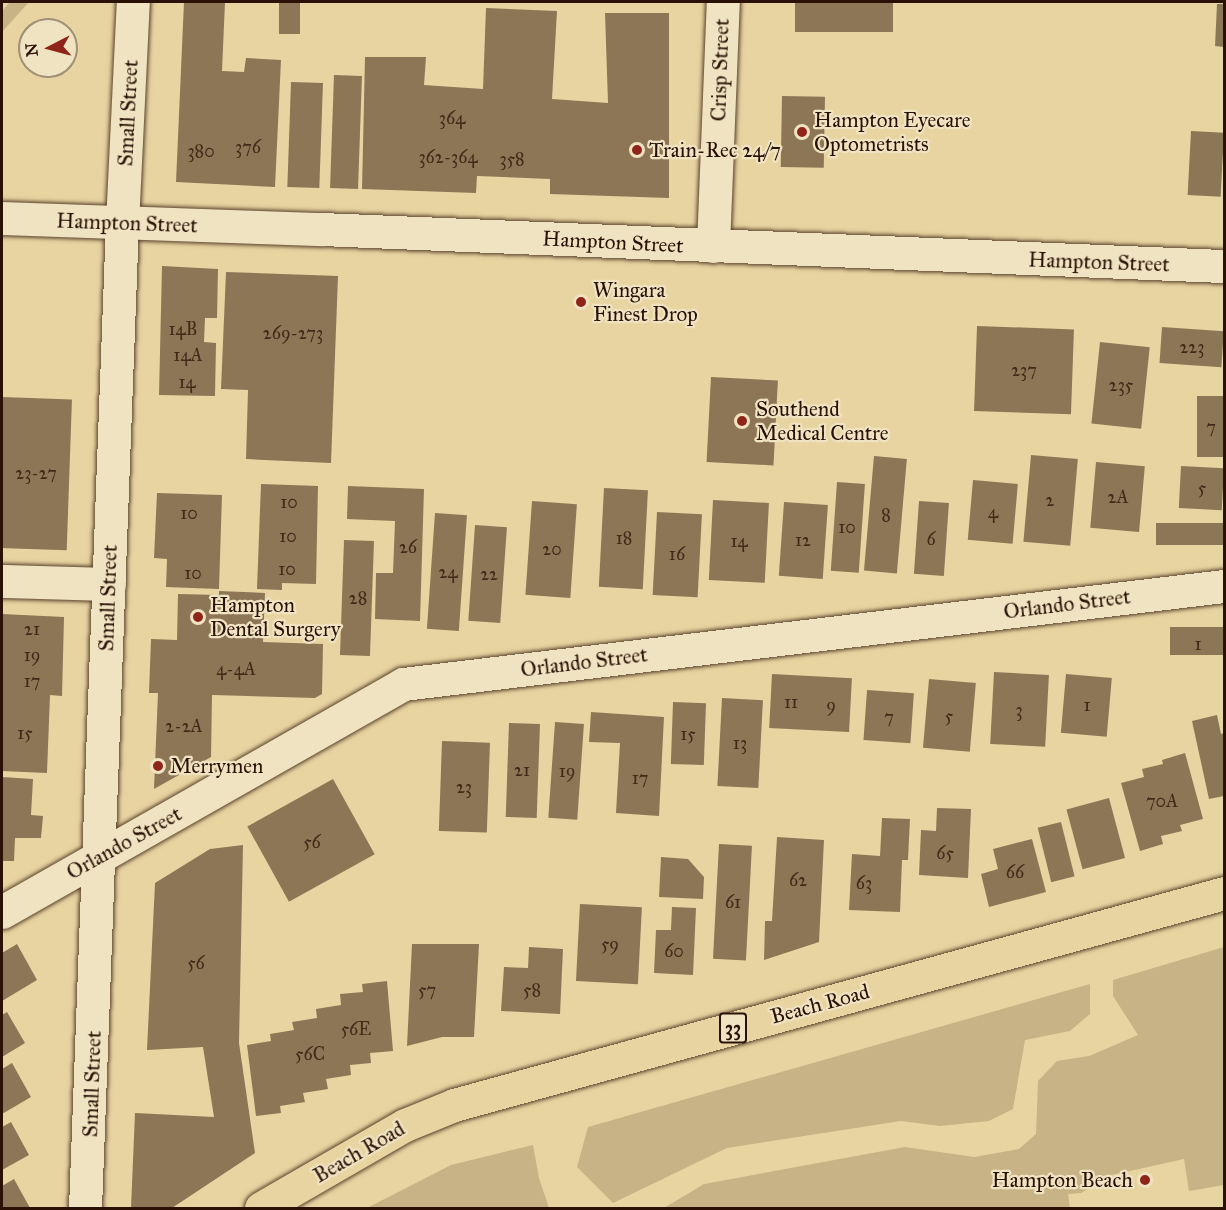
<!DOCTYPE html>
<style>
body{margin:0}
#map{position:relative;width:1226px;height:1210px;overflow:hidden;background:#e8d4a1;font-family:"IM FELL Great Primer",serif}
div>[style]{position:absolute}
.green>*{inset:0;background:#c8b386}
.building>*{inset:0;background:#8c7656;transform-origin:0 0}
.roads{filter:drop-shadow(0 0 2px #59422c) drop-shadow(0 0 2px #59422c)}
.street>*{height:33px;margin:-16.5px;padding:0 16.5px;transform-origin:16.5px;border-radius:16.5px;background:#f0e3c2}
.secondary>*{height:33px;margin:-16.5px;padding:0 16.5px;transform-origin:16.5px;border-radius:16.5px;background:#f0e3c2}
.primary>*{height:33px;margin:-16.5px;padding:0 16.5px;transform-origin:16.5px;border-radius:16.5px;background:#e8d4a1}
.dots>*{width:16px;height:16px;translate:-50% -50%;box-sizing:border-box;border:3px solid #f0e3c2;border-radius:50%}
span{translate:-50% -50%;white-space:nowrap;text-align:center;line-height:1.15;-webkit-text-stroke:4.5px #f0e3c2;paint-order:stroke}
.number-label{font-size:18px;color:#422a19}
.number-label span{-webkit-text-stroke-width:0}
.shield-label span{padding:2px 4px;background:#f0e3c2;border:2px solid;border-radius:4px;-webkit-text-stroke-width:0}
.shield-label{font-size:20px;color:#291105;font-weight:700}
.street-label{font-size:21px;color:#291105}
.poi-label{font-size:21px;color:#291105}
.left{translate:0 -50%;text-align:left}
.right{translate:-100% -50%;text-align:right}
.frame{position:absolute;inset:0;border:3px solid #291105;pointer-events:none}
.north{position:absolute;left:18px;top:18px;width:60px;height:60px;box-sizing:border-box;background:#f0e3c2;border:2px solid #a08f76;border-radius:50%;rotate:264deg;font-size:16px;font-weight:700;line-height:24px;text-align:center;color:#291105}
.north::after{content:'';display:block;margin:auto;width:21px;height:27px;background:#8f2418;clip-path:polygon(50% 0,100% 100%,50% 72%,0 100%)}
</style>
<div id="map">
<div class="green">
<div style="clip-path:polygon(10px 2px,29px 2px,2px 32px,2px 11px)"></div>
<div style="clip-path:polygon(1224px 947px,1224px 1185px,1189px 1191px,1184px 1159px,1112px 1175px,1081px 1193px,1068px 1194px,1070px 1208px,664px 1208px,704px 1184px,905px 1147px,974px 1157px,1019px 1149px,1036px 1134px,1038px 1081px,1057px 1061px,1089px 1056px,1138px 1035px,1113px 996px,1113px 980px)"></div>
<div style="clip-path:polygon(1090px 984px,1090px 1014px,1070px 1031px,1025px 1040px,1013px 1109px,989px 1121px,940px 1126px,901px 1121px,727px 1148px,613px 1203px,577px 1167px,588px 1127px)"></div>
<div style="clip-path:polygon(533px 1145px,539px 1178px,549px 1208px,367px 1208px,451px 1165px)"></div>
</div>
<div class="building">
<div style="clip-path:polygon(184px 2px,225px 2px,222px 71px,244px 72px,246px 58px,281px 60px,275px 187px,176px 182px)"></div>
<div style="left:279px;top:2px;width:21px;height:32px"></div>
<div style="left:795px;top:2px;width:98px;height:30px"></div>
<div style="clip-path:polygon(1217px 4px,1224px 4px,1224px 47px,1215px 46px)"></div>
<div style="clip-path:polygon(486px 8px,557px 11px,552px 99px,608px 103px,605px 13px,669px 13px,669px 198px,550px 194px,550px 179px,477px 176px,476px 193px,362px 189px,365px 57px,426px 57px,424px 85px,483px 89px)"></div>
<div style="left:334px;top:75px;width:28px;height:113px;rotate:2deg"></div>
<div style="left:291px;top:82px;width:32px;height:105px;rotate:2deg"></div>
<div style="left:782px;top:96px;width:43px;height:71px;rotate:1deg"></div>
<div style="left:1191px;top:131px;width:33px;height:64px;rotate:3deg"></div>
<div style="clip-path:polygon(162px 266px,218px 269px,217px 318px,205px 318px,204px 342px,216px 343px,215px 396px,159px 395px)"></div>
<div style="clip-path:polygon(226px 272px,338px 276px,331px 463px,246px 459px,248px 390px,221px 389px)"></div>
<div style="left:977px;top:326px;width:97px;height:85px;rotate:2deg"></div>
<div style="left:1162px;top:327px;width:62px;height:36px;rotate:4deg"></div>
<div style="left:1100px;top:342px;width:50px;height:82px;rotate:6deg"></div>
<div style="left:711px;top:377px;width:67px;height:85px;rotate:3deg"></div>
<div style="left:1197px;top:396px;width:27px;height:61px"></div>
<div style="left:2px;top:397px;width:70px;height:151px;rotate:2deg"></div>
<div style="left:1031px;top:455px;width:47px;height:87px;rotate:5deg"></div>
<div style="left:874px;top:456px;width:33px;height:115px;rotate:5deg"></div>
<div style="left:1096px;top:462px;width:49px;height:66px;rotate:5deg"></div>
<div style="left:1181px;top:466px;width:43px;height:42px;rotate:3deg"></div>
<div style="left:973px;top:480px;width:45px;height:60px;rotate:5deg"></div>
<div style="left:837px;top:482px;width:28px;height:89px;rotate:4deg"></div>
<div style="clip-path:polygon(261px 484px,318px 486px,316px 584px,282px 583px,282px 590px,257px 589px)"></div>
<div style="clip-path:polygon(348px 486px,424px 489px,420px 621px,375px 619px,376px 573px,393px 573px,395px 521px,347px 519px)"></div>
<div style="left:604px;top:488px;width:44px;height:99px;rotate:3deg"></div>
<div style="clip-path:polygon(157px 493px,222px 495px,219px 589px,166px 587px,167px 559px,154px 558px)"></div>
<div style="left:713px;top:500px;width:56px;height:80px;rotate:3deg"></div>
<div style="left:532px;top:501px;width:45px;height:94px;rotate:4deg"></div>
<div style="left:919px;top:501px;width:30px;height:73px;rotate:4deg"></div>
<div style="left:784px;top:502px;width:44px;height:74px;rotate:4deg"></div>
<div style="left:657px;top:512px;width:45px;height:83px;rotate:3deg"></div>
<div style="left:435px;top:513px;width:32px;height:116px;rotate:4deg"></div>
<div style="left:1224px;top:523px;width:22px;height:68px;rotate:90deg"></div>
<div style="left:475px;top:525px;width:32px;height:96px;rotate:4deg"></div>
<div style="left:344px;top:540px;width:30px;height:115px;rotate:2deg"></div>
<div style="clip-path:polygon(219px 591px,265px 593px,263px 642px,323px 644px,322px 694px,315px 698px,212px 695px,211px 757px,154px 789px,158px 693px,149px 693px,151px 639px,177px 640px,178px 594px,219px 595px)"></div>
<div style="clip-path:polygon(2px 614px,64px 617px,62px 696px,50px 695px,47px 773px,2px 771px)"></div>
<div style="left:1224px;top:627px;width:28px;height:54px;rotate:90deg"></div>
<div style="left:994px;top:672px;width:55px;height:72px;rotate:3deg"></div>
<div style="left:772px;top:674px;width:80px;height:54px;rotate:3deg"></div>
<div style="left:1066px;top:674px;width:46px;height:59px;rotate:5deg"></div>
<div style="left:929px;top:679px;width:47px;height:69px;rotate:5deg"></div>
<div style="left:867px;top:690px;width:47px;height:50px;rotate:4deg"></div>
<div style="left:722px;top:698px;width:41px;height:88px;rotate:3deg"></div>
<div style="left:673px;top:702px;width:33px;height:62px;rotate:2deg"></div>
<div style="clip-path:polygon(591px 712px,664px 717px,659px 816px,616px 813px,620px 743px,589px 742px)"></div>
<div style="clip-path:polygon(1217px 715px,1221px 734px,1224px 733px,1224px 796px,1209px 799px,1192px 721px)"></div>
<div style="left:555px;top:722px;width:29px;height:96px;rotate:4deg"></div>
<div style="left:509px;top:723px;width:31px;height:94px;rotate:2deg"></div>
<div style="left:442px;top:741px;width:48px;height:90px;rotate:2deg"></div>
<div style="clip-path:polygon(1185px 753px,1203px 819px,1180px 825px,1182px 831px,1161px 836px,1163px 844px,1140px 851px,1121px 783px,1144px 777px,1142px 769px,1163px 764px,1162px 760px)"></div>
<div style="clip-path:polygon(2px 777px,33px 779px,31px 815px,43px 816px,41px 838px,15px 838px,14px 861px,2px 861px)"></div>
<div style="left:333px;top:779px;width:86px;height:98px;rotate:61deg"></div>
<div style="left:1109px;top:798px;width:62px;height:44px;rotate:75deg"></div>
<div style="clip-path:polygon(937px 808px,971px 809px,968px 878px,919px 875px,921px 830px,936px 831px)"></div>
<div style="clip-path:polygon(882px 818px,910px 819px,908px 860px,902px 860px,900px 912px,849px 910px,852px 854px,880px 856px)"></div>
<div style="left:1061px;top:822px;width:56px;height:24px;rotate:76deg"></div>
<div style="clip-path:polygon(777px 837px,824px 840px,819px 942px,764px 960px,765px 921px,772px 921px)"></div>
<div style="clip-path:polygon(1032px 839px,1046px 892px,989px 907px,981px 874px,998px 869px,993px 849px)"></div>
<div style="left:719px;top:844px;width:33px;height:115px;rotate:3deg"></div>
<div style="clip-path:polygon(243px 845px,239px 1043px,255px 1153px,172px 1208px,131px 1208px,135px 1113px,214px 1117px,203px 1047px,147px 1050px,155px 883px,210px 849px)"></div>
<div style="clip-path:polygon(661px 857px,688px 859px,704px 877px,703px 899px,659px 897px)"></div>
<div style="left:580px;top:904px;width:62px;height:77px;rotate:3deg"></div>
<div style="clip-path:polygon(672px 907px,696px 908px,693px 975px,654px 973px,656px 930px,671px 930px)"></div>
<div style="clip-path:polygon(17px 944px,37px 980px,2px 1001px,2px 953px)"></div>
<div style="clip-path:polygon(412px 944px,479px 944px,474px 1037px,442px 1037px,407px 1046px)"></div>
<div style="clip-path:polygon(529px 947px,563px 949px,560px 1014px,501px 1011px,504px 967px,528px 968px)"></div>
<div style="clip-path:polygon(387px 981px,393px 1051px,370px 1053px,371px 1063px,350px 1065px,351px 1075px,326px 1079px,328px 1089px,303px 1093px,305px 1102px,280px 1106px,281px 1113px,256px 1116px,247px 1045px,271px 1041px,270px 1034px,294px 1030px,292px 1022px,317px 1018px,316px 1009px,341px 1005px,340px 994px,363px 992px,362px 984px)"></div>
<div style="clip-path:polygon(7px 1012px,25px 1043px,2px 1057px,2px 1015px)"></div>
<div style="clip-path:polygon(12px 1063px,31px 1097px,2px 1114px,2px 1069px)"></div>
<div style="clip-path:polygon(11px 1122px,29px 1155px,2px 1170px,2px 1127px)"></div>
<div style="clip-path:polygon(14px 1179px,30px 1208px,2px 1208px,2px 1186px)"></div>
</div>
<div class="roads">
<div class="street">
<div style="left:713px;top:246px;width:244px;rotate:-87.7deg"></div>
<div style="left:2px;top:581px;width:107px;rotate:1.6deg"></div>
<div style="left:2px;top:912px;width:461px;rotate:-29.6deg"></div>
<div style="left:403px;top:684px;width:827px;rotate:-6.81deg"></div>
<div style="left:85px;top:1208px;width:986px;rotate:-87.85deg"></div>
<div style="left:122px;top:223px;width:221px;rotate:-87.2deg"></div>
</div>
<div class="secondary">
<div style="left:2px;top:218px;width:319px;rotate:2deg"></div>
<div style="left:321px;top:229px;width:904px;rotate:2.35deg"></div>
</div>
<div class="primary">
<div style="left:261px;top:1208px;width:166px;rotate:-30deg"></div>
<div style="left:405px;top:1125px;width:53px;rotate:-22.2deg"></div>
<div style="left:454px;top:1105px;width:799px;rotate:-15.39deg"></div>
</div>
</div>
<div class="dots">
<div style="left:802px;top:132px;background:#8f2418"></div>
<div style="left:637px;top:150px;background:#8f2418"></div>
<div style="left:581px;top:302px;background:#8f2418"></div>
<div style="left:742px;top:421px;background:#8f2418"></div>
<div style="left:198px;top:617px;background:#8f2418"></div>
<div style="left:158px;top:766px;background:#8f2418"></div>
<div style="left:1145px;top:1180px;background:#8f2418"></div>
</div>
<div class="number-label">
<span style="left:452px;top:118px">364</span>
<span style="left:248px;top:147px">376</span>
<span style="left:201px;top:151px">380</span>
<span style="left:448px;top:157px">362-364</span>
<span style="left:512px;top:159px">358</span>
<span style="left:183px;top:329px">14B</span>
<span style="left:293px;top:333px">269-273</span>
<span style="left:1192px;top:347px">223</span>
<span style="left:188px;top:355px">14A</span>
<span style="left:1024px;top:370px">237</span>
<span style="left:187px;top:382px">14</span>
<span style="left:1121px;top:385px">235</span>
<span style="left:1211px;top:427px">7</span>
<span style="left:36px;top:473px">23-27</span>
<span style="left:1202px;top:488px">5</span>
<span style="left:1118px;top:497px">2A</span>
<span style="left:1050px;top:500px">2</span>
<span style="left:289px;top:502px">10</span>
<span style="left:993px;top:512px">4</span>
<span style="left:189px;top:513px">10</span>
<span style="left:886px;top:515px">8</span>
<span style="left:847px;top:527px">10</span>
<span style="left:288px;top:536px">10</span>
<span style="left:624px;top:538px">18</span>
<span style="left:931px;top:539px">6</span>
<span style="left:803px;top:540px">12</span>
<span style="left:739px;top:541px">14</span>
<span style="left:408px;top:547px">26</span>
<span style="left:552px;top:549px">20</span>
<span style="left:677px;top:554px">16</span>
<span style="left:287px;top:569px">10</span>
<span style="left:448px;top:572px">24</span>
<span style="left:193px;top:573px">10</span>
<span style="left:489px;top:574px">22</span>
<span style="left:358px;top:598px">28</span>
<span style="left:32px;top:629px">21</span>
<span style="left:1198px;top:644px">1</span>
<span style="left:32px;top:655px">19</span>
<span style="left:236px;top:669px">4-4A</span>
<span style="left:32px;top:681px">17</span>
<span style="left:791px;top:702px">11</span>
<span style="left:831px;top:705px">9</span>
<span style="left:1087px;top:705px">1</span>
<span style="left:1019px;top:710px">3</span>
<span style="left:949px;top:716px">5</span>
<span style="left:889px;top:717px">7</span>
<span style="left:184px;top:726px">2-2A</span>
<span style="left:25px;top:733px">15</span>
<span style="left:688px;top:734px">15</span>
<span style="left:740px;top:743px">13</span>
<span style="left:522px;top:770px">21</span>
<span style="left:567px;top:771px">19</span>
<span style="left:640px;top:778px">17</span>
<span style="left:464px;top:787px">23</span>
<span style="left:1162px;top:801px">70A</span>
<span style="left:312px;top:842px">56</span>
<span style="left:945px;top:853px">65</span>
<span style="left:1015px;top:872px">66</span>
<span style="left:798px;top:880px">62</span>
<span style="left:864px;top:883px">63</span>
<span style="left:733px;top:902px">61</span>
<span style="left:610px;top:944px">59</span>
<span style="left:674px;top:951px">60</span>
<span style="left:196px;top:963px">56</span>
<span style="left:427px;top:990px">57</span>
<span style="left:532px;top:990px">58</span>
<span style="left:356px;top:1029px">56E</span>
<span style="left:310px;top:1054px">56C</span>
</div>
<div class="shield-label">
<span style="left:733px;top:1028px">33</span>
</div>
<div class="street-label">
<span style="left:720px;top:70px;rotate:-88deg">Crisp Street</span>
<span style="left:128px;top:113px;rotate:-87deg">Small Street</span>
<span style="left:127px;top:223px;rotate:2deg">Hampton Street</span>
<span style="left:613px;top:242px;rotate:3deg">Hampton Street</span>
<span style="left:1099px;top:262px;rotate:2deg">Hampton Street</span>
<span style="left:108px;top:598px;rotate:-88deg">Small Street</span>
<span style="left:1067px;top:604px;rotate:-7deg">Orlando Street</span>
<span style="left:584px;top:662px;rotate:-7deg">Orlando Street</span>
<span style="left:124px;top:843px;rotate:-29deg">Orlando Street</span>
<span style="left:820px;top:1004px;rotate:-15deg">Beach Road</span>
<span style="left:92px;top:1084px;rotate:-88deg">Small Street</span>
<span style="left:359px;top:1152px;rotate:-30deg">Beach Road</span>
</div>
<div class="poi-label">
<span class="left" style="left:814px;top:132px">Hampton Eyecare<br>Optometrists</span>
<span class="left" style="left:649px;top:150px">Train-Rec 24/7</span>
<span class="left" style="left:593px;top:302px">Wingara<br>Finest Drop</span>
<span class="left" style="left:756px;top:421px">Southend<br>Medical Centre</span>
<span class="left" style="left:210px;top:617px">Hampton<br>Dental Surgery</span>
<span class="left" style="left:170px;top:766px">Merrymen</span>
<span class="right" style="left:1133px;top:1180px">Hampton Beach</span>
</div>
<div class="frame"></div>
<div class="north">N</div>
</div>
